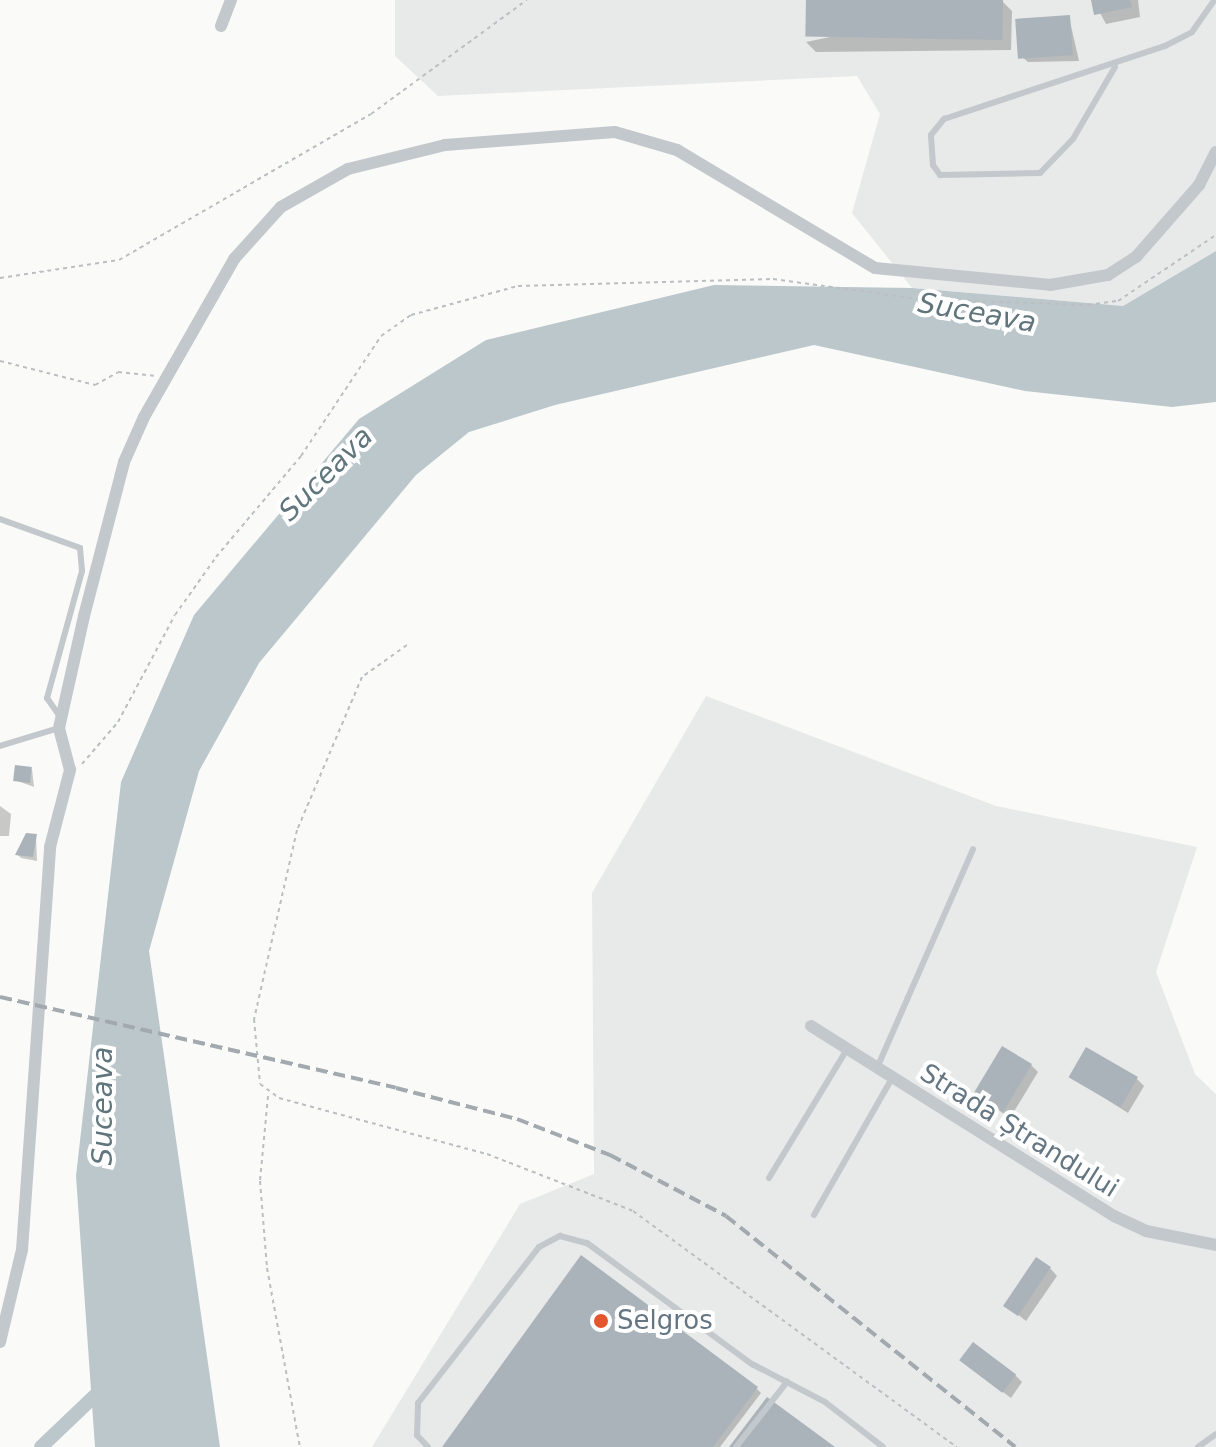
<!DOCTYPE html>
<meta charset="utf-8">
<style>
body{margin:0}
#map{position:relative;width:1216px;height:1447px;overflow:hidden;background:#fafaf8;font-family:"DejaVu Sans",sans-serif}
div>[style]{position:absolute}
.built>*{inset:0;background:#e8e9e9}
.water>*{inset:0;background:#bbc7cb}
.shadow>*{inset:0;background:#0003}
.canal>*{height:14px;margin:-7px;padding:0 7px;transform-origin:7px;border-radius:7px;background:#bbc7cb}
.building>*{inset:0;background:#aab3b9;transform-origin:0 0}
.path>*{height:2px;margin-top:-1px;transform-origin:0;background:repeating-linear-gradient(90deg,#bbbfc2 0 4px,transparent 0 8px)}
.service>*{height:6px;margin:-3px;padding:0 3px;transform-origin:3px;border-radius:3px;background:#c3c8cc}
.minor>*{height:12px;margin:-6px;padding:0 6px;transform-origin:6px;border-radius:6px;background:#c3c8cc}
.rail>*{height:4px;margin-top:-2px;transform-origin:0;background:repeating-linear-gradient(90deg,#a2aab0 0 12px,transparent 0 18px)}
.dots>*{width:22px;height:22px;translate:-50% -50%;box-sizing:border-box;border:4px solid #fff;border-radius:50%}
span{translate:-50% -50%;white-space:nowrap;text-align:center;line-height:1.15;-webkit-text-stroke:8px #fff;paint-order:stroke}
.street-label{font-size:26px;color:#657683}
.poi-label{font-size:26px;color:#657683}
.left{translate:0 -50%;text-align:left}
.water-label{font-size:28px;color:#60757c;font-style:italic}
</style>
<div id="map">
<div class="built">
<div style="clip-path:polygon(395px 0,1216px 0,1216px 251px,1123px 306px,912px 288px,852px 213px,880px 114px,857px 76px,438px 96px,395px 56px)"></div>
<div style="clip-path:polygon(706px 696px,996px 806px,1197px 847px,1156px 972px,1195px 1074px,1216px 1094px,1216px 1447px,372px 1447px,520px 1204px,594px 1174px,592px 893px)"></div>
</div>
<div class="water">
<div style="clip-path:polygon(1216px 251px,1216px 402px,1172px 407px,1025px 391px,814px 345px,555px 405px,469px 432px,416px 475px,259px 663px,199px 771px,149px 951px,220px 1447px,95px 1447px,76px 1176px,121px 782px,194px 615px,359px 419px,486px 340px,714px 285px,912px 288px,1123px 306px)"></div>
</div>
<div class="shadow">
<div style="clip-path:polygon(1093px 0,1138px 0,1140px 17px,1106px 24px)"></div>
<div style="clip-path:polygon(1002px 1px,1012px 11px,1011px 50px,816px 52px,806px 42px)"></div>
<div style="clip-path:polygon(1069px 17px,1079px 61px,1028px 62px,1020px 55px)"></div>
<div style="clip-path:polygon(32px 769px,34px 787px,15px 780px)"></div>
<div style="clip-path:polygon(0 806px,11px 814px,9px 836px,0 836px)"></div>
<div style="clip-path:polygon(36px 836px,37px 861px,21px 858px,17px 854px)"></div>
<div style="clip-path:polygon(1031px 1065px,1038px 1072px,1010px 1118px,975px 1094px)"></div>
<div style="clip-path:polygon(1071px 1077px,1137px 1079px,1144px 1086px,1128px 1113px)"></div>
<div style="clip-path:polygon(1050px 1268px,1057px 1276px,1026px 1321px,1006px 1305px)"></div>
<div style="clip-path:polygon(969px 1367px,1015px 1375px,1022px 1382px,1011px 1398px)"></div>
<div style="clip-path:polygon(757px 1389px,761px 1393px,720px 1447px,445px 1447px)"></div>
</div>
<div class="canal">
<div style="left:41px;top:1447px;width:87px;rotate:-43.6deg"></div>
</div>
<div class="building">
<div style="left:1003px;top:0;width:40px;height:197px;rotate:91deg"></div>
<div style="clip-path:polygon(1091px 0,1130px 0,1132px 7px,1094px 15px)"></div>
<div style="left:1070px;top:15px;width:40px;height:55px;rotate:86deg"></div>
<div style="left:15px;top:765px;width:17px;height:16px;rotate:7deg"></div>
<div style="clip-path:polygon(26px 833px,37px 834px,33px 857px,15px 855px)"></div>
<div style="left:1002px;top:1046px;width:35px;height:56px;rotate:31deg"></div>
<div style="left:1086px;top:1047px;width:60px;height:35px;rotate:30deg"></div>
<div style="clip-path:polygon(581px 1255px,758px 1387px,713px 1447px,442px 1447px)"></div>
<div style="left:1036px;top:1257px;width:18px;height:59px;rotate:34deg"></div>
<div style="left:973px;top:1342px;width:54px;height:23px;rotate:37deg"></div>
<div style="clip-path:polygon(767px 1397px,835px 1447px,729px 1447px)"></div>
</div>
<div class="path">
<div style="left:0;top:278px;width:120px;rotate:-8.6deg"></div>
<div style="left:119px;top:260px;width:291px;rotate:-30.1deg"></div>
<div style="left:371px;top:114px;width:193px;rotate:-36.2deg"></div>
<div style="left:0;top:361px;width:98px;rotate:14.2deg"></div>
<div style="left:95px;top:385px;width:26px;rotate:-29deg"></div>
<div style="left:118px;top:372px;width:36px;rotate:6deg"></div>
<div style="left:407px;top:645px;width:55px;rotate:144.6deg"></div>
<div style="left:362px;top:677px;width:166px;rotate:113deg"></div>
<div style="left:297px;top:830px;width:194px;rotate:102.8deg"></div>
<div style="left:254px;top:1019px;width:65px;rotate:84.7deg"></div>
<div style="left:260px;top:1084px;width:24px;rotate:36deg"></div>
<div style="left:279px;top:1098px;width:215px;rotate:15.1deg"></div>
<div style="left:487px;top:1154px;width:157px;rotate:21.3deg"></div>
<div style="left:633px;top:1211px;width:401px;rotate:36.1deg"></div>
<div style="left:82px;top:764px;width:55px;rotate:-49.4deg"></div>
<div style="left:118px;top:722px;width:121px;rotate:-62deg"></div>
<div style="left:175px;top:615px;width:71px;rotate:-54.7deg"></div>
<div style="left:216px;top:557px;width:132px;rotate:-49.9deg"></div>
<div style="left:301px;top:456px;width:144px;rotate:-56.3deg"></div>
<div style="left:381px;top:336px;width:37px;rotate:-35deg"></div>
<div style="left:411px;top:315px;width:111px;rotate:-15.2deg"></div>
<div style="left:518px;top:286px;width:255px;rotate:-1.6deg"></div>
<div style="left:773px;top:279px;width:147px;rotate:7.8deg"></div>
<div style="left:919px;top:299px;width:169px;rotate:2deg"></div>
<div style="left:1088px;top:305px;width:30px;rotate:-8deg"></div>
<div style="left:1118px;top:301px;width:118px;rotate:-34deg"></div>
<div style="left:268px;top:1096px;width:85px;rotate:95.4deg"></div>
<div style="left:260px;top:1181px;width:87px;rotate:85.4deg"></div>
<div style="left:267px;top:1268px;width:182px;rotate:79.6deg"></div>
</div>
<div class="service">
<div style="left:1115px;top:67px;width:83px;rotate:120.3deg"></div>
<div style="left:1073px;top:139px;width:47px;rotate:134.1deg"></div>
<div style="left:1040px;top:173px;width:100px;rotate:178.9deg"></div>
<div style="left:940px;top:175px;width:12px;rotate:-125deg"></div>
<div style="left:933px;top:165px;width:30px;rotate:-94deg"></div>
<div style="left:931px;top:135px;width:21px;rotate:-51deg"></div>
<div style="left:944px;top:119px;width:233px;rotate:-18.3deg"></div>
<div style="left:1165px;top:46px;width:30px;rotate:-27deg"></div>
<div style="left:1192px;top:32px;width:39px;rotate:-55deg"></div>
<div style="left:0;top:519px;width:85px;rotate:19.9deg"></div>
<div style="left:80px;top:548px;width:23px;rotate:85deg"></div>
<div style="left:82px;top:571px;width:132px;rotate:105.4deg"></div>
<div style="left:47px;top:698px;width:24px;rotate:55deg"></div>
<div style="left:0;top:746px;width:62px;rotate:-17deg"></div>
<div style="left:877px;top:1068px;width:239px;rotate:-66.3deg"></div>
<div style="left:769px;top:1178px;width:151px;rotate:-58.8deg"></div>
<div style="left:814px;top:1215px;width:158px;rotate:-60.3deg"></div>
<div style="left:428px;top:1447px;width:16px;rotate:-133deg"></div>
<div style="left:417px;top:1435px;width:32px;rotate:-88deg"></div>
<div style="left:418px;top:1403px;width:197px;rotate:-52.2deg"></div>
<div style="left:539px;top:1247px;width:24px;rotate:-28deg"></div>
<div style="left:560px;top:1236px;width:28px;rotate:15deg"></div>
<div style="left:587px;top:1243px;width:205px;rotate:36.3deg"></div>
<div style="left:752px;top:1364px;width:82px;rotate:27.5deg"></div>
<div style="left:825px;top:1402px;width:73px;rotate:37.8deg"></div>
<div style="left:736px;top:1447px;width:83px;rotate:-51.9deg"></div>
<div style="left:1198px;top:1447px;width:22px;rotate:-36deg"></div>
</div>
<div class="minor">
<div style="left:221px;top:26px;width:28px;rotate:-69deg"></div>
<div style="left:811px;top:1026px;width:358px;rotate:32.1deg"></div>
<div style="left:1114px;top:1216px;width:35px;rotate:25deg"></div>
<div style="left:1146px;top:1231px;width:71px;rotate:11.3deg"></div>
<div style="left:0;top:1342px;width:95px;rotate:-76.6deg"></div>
<div style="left:22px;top:1250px;width:404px;rotate:-86deg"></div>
<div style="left:50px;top:847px;width:80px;rotate:-75.4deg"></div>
<div style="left:70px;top:770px;width:43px;rotate:-104.7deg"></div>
<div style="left:59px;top:728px;width:115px;rotate:-77.4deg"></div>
<div style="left:84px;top:616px;width:159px;rotate:-75.4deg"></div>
<div style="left:124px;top:462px;width:49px;rotate:-66deg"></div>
<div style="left:144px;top:417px;width:182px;rotate:-60.3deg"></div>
<div style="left:234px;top:259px;width:70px;rotate:-47.9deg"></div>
<div style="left:281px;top:207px;width:77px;rotate:-29.6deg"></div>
<div style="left:348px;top:169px;width:100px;rotate:-13.9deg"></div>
<div style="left:445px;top:145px;width:170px;rotate:-4.4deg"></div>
<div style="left:615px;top:132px;width:65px;rotate:16.2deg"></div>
<div style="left:677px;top:150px;width:230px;rotate:30.8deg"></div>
<div style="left:875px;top:268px;width:176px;rotate:5.5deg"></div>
<div style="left:1050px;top:285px;width:59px;rotate:-9.8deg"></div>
<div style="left:1108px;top:275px;width:33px;rotate:-33deg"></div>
<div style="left:1136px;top:257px;width:96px;rotate:-48.8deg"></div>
<div style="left:1199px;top:185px;width:37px;rotate:-63deg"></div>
</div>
<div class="rail">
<div style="left:0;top:997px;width:406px;rotate:12.9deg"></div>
<div style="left:396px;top:1088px;width:125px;rotate:14.4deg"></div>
<div style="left:517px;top:1119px;width:100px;rotate:21.2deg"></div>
<div style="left:610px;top:1155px;width:131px;rotate:27.7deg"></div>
<div style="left:726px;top:1216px;width:370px;rotate:38.6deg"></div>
</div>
<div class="dots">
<div style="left:601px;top:1321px;background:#e4572e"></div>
</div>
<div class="street-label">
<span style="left:1019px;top:1131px;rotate:32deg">Strada Ștrandului</span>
</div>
<div class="poi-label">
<span class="left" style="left:617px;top:1321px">Selgros</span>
</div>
<div class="water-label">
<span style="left:977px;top:313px;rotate:10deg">Suceava</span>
<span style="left:326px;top:474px;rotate:-45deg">Suceava</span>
<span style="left:103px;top:1106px;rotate:-90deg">Suceava</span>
</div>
</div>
